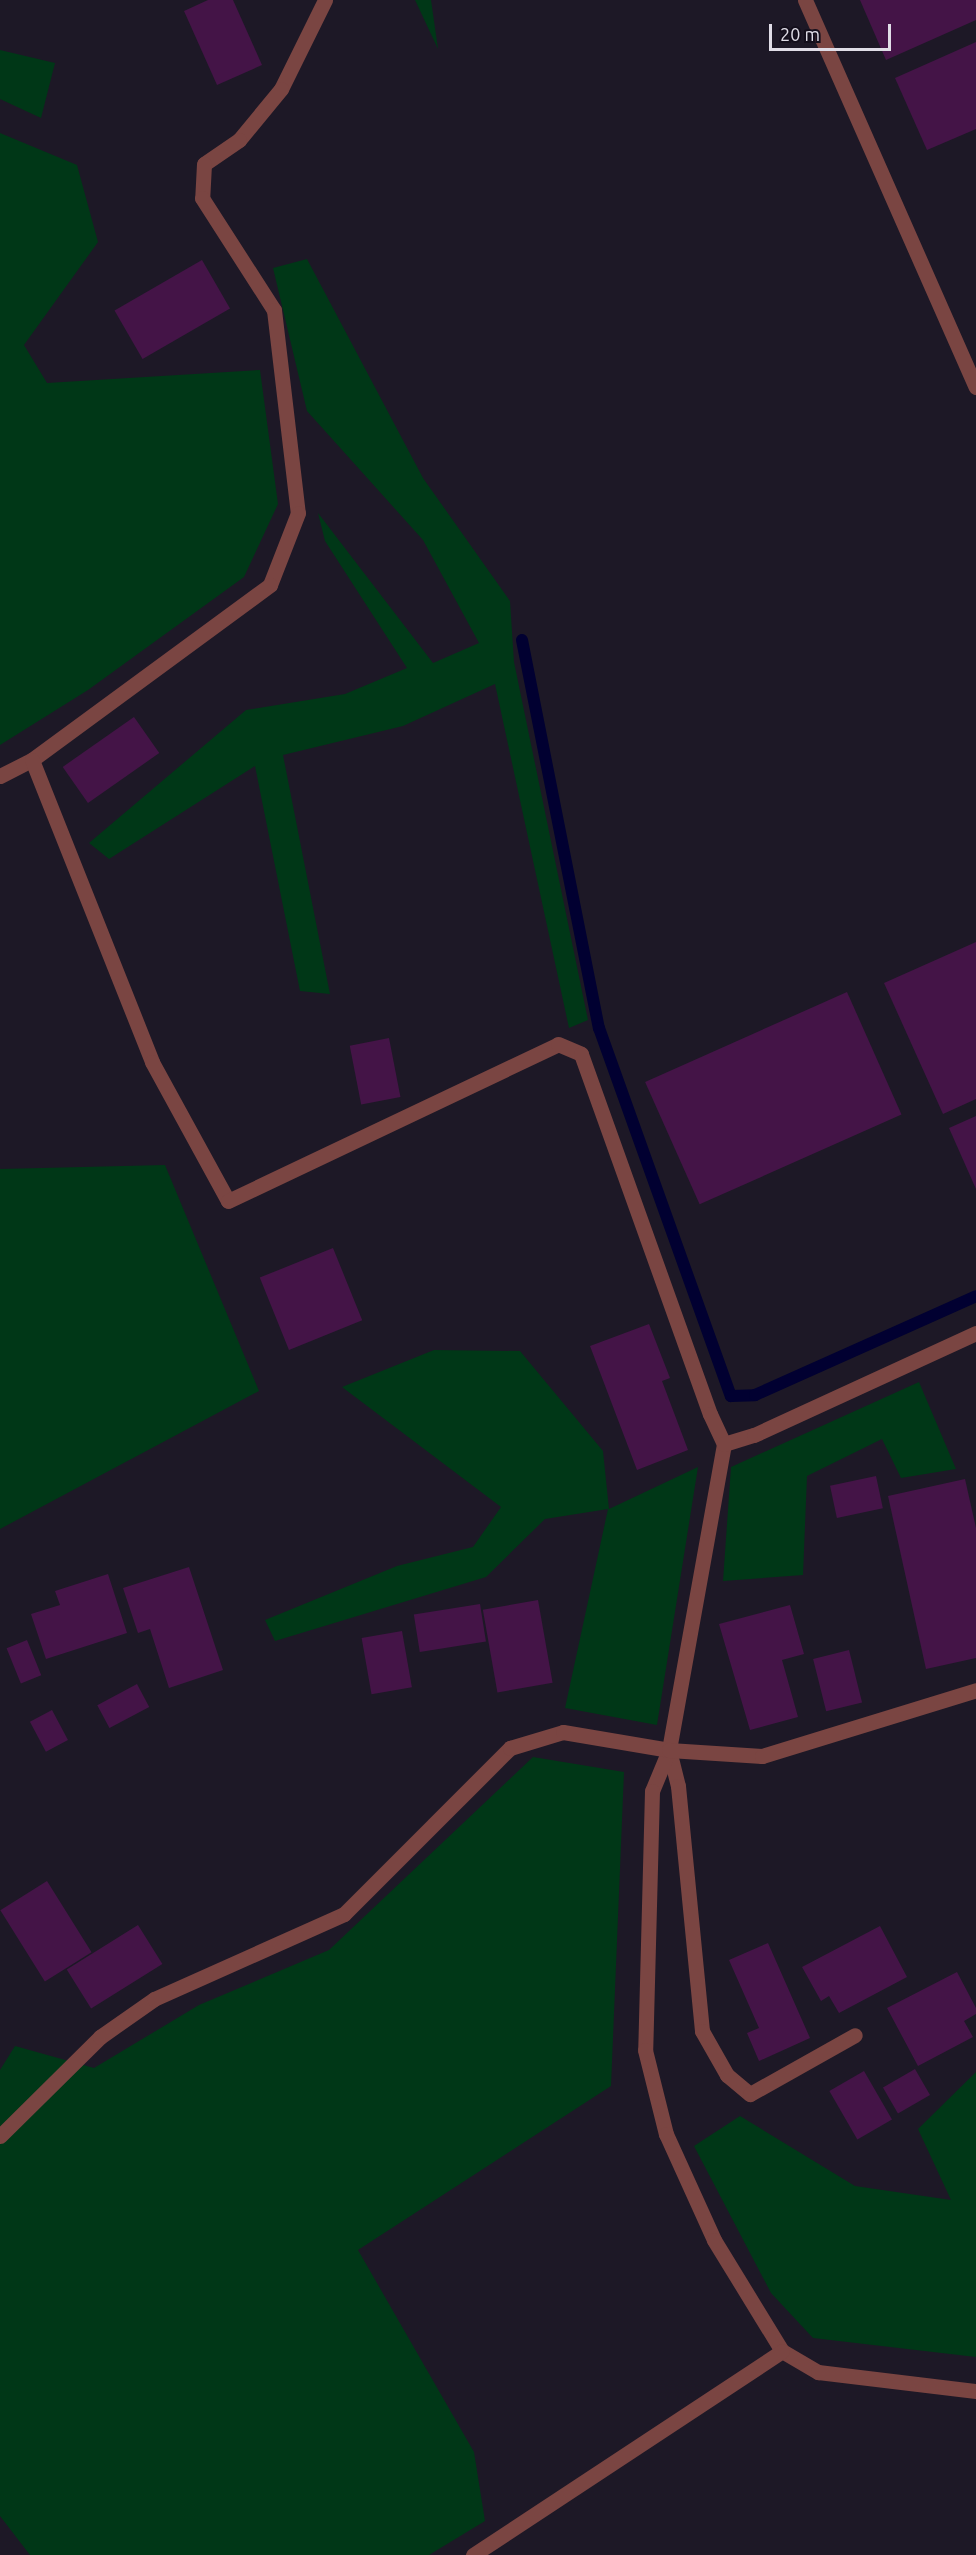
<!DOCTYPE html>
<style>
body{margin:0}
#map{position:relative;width:976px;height:2555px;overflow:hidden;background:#1d1826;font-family:Ubuntu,sans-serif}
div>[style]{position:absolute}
.green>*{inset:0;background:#003717}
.stream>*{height:12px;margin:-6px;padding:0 6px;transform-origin:6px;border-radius:6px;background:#010031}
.building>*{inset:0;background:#441447;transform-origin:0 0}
.lane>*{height:15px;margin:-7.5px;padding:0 7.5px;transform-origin:7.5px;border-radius:7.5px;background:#7a4542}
.street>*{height:15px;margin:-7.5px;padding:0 7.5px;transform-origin:7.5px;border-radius:7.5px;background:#7a4542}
span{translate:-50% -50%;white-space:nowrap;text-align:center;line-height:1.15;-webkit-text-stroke:5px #140f1c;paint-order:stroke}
.scale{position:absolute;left:769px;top:24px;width:122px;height:27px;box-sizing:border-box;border:3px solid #e0dde7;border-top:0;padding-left:8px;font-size:18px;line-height:21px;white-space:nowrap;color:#e0dde7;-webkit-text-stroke:4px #140f1c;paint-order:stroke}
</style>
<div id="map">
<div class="green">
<div style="clip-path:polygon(415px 0,431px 0,438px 49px)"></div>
<div style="clip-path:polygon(0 50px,55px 63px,41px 118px,0 99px)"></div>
<div style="clip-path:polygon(0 133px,77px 165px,98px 242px,24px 345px,47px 383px,260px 370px,278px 504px,244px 577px,88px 690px,0 745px)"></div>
<div style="clip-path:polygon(307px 259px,423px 478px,510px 601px,514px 662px,588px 1020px,569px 1028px,495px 684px,403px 726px,283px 755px,330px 994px,300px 991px,255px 766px,109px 859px,89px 843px,246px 710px,345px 694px,407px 668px,325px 541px,318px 513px,433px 663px,479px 643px,423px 540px,307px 411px,273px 268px)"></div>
<div style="clip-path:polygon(165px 1165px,259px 1391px,0 1529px,0 1169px)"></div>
<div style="clip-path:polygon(434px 1350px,520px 1351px,603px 1451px,609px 1509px,698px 1467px,657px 1725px,565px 1708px,608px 1509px,545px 1519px,486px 1577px,275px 1641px,265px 1620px,397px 1566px,473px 1547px,501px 1507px,342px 1387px)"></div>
<div style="clip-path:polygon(919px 1382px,956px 1469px,901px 1478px,882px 1439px,807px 1476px,803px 1575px,723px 1581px,731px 1467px)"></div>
<div style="clip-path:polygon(533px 1757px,624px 1772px,611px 2086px,358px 2250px,474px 2452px,485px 2521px,429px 2555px,30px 2555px,0 2516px,0 2070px,15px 2046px,94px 2068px,199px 2005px,329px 1950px)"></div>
<div style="clip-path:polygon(976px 2072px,976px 2357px,813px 2338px,771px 2293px,694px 2146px,740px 2116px,855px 2186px,951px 2200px,918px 2129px)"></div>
</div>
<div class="stream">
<div style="left:522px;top:640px;width:396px;rotate:78.8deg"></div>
<div style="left:599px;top:1028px;width:391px;rotate:70.3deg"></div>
<div style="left:731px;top:1396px;width:24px;rotate:-2deg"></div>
<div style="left:755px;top:1395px;width:242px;rotate:-24.1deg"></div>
</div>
<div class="building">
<div style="clip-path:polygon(208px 0,233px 0,262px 65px,217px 85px,184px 11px)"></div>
<div style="clip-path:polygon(860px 0,976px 0,976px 20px,886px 60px)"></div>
<div style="clip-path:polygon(976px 42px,976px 129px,927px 150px,895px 78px)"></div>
<div style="left:202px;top:260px;width:56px;height:101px;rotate:60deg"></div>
<div style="left:134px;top:717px;width:44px;height:87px;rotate:55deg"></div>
<div style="clip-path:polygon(976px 942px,976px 1099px,943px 1114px,884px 983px)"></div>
<div style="left:847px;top:992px;width:134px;height:221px;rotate:66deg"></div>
<div style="left:389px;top:1038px;width:60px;height:40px;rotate:79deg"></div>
<div style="clip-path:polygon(976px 1116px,976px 1189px,949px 1128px)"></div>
<div style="left:333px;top:1248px;width:78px;height:79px;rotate:68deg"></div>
<div style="clip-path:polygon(649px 1324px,670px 1378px,662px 1381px,688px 1450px,637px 1470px,590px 1346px)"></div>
<div style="left:876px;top:1476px;width:33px;height:47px;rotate:78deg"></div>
<div style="clip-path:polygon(965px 1479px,976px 1528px,976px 1658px,926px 1669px,888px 1496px)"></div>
<div style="clip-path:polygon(189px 1567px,223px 1670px,169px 1688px,150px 1629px,138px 1633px,123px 1588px)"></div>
<div style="clip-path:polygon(108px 1574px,127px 1633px,46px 1659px,31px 1614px,60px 1605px,55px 1591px)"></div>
<div style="left:538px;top:1600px;width:84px;height:56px;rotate:80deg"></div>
<div style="left:480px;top:1604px;width:38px;height:67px;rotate:81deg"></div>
<div style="clip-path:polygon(790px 1605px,804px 1654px,782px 1660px,798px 1717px,750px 1730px,719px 1624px)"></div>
<div style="left:402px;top:1631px;width:57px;height:41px;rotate:80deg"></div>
<div style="left:27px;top:1640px;width:38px;height:22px;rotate:68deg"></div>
<div style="left:849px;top:1650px;width:54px;height:37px;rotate:76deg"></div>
<div style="left:137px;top:1684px;width:26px;height:45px;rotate:62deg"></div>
<div style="left:52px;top:1710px;width:34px;height:25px;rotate:62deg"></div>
<div style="left:47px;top:1881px;width:84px;height:55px;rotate:58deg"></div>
<div style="left:138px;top:1925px;width:46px;height:84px;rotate:58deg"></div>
<div style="clip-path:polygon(880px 1926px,907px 1977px,839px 2013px,829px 1996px,821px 2001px,802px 1967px)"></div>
<div style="clip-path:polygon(768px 1943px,810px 2038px,759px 2061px,747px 2033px,759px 2028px,729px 1960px)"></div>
<div style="clip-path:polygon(957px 1972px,976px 2008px,976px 2014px,964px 2021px,973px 2037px,918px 2066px,887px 2008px)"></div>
<div style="left:915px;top:2069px;width:30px;height:37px;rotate:60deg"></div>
<div style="left:864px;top:2071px;width:56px;height:40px;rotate:60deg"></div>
</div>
<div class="lane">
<div style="left:0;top:776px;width:36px;rotate:-27deg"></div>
<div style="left:724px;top:1444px;width:311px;rotate:100.2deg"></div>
<div style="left:669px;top:1750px;width:37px;rotate:76deg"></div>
<div style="left:678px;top:1786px;width:246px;rotate:84.4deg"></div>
<div style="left:702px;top:2031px;width:51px;rotate:60.4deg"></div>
<div style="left:727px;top:2075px;width:30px;rotate:40deg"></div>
<div style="left:750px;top:2094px;width:120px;rotate:-29.3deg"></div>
</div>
<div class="street">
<div style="left:325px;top:0;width:99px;rotate:116.3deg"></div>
<div style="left:281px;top:89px;width:66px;rotate:129.5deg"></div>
<div style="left:239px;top:140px;width:42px;rotate:145.6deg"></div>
<div style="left:204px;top:164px;width:34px;rotate:93deg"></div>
<div style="left:202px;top:198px;width:133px;rotate:57.3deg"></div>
<div style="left:274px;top:310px;width:204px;rotate:83.3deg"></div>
<div style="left:298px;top:513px;width:77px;rotate:111.3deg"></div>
<div style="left:270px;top:585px;width:295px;rotate:143.7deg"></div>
<div style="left:32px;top:760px;width:325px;rotate:68.3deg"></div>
<div style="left:152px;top:1062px;width:158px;rotate:61.3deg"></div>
<div style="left:228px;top:1201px;width:365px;rotate:-25.4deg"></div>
<div style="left:558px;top:1044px;width:25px;rotate:23deg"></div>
<div style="left:581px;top:1054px;width:382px;rotate:70.3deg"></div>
<div style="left:710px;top:1414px;width:33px;rotate:65deg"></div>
<div style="left:724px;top:1444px;width:31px;rotate:-17deg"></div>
<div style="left:754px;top:1435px;width:244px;rotate:-24.7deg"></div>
<div style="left:805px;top:0;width:423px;rotate:66.2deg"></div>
<div style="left:669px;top:1750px;width:44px;rotate:112.5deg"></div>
<div style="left:652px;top:1791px;width:259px;rotate:91.5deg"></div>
<div style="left:645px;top:2050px;width:87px;rotate:76deg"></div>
<div style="left:666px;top:2134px;width:116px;rotate:65.6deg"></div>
<div style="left:714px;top:2240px;width:130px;rotate:58.5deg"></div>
<div style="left:782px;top:2351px;width:42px;rotate:30.3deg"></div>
<div style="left:818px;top:2372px;width:159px;rotate:6.9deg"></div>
<div style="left:0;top:2136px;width:141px;rotate:-44.7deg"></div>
<div style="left:100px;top:2037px;width:66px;rotate:-35.1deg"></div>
<div style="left:154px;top:1999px;width:208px;rotate:-24.1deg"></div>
<div style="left:344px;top:1914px;width:235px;rotate:-45deg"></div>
<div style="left:510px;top:1748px;width:55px;rotate:-16.8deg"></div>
<div style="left:563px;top:1732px;width:108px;rotate:9.6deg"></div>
<div style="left:669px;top:1750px;width:93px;rotate:3.7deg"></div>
<div style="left:762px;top:1756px;width:224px;rotate:-17.1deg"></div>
<div style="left:473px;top:2555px;width:370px;rotate:-33.4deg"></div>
</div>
<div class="scale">20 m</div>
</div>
